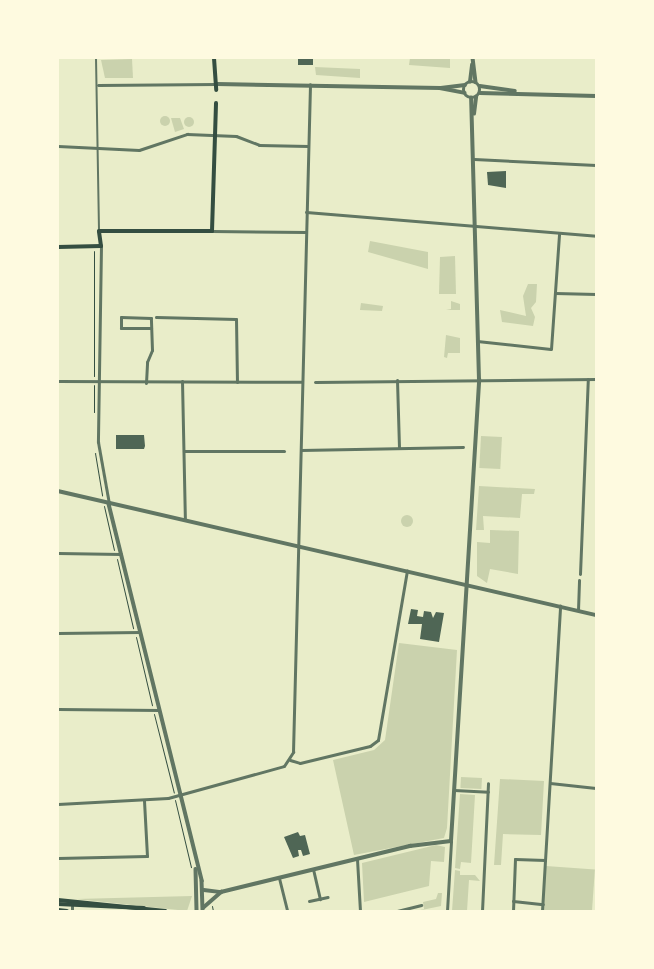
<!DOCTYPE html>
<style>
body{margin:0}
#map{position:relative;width:654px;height:969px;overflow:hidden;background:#e9edc9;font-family:"Space Grotesk",sans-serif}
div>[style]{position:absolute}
.green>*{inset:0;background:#cad2ad;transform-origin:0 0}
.round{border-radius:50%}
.building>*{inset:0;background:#4f6655;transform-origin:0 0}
.path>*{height:1px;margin:-0.5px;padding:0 0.5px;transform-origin:0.5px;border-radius:0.5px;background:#344e41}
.pedestrian>*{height:2px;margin:-1px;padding:0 1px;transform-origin:1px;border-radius:1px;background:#617663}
.minor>*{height:3px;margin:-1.5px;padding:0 1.5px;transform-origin:1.5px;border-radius:1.5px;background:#617663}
.tertiary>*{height:3.5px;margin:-1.75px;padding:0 1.75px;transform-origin:1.75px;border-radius:1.75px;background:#617663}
.tertiary>.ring{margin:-1.75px;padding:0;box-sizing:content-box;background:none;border:3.5px solid #617663;border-radius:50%}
.secondary>*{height:4px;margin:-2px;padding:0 2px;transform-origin:2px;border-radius:2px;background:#344e41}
span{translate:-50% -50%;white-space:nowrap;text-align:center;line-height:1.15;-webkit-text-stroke:3.5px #fefae0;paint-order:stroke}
.frame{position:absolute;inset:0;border:59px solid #fefae0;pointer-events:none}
</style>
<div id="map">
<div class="green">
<div style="clip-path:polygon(410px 58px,450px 58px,450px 68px,409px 65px)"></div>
<div style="clip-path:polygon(132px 59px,133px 78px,105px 78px,101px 60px)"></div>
<div style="clip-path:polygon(315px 67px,360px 69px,360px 78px,316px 75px)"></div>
<div class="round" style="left:160px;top:116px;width:10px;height:10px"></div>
<div class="round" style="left:184px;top:117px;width:10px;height:10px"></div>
<div style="clip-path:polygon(171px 118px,180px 118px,184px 129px,175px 132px)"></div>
<div style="clip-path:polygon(370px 241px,428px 252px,428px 269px,368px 252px)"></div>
<div style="clip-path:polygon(455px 256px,456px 294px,439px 294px,440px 257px)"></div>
<div style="clip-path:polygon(528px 284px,537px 284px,536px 302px,531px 308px,535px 317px,533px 326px,502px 322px,500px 310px,526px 316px,523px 296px)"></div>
<div style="clip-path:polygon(451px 301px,460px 304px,460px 310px,446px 310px,451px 309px)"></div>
<div style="clip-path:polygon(361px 303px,383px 306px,382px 311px,360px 310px)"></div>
<div style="clip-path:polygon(446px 335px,460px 338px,460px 353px,448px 353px,447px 358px,444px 357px)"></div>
<div style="left:481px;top:436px;width:21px;height:32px;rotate:3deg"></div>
<div style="clip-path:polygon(479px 486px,535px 489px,534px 494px,522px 494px,520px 518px,483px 516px,484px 530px,476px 530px)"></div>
<div class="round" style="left:401px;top:515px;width:12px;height:12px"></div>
<div style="clip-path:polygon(490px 530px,519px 531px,518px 574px,490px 569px,487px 583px,477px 576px,477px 542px,490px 543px)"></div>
<div style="clip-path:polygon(399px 643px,457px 650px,447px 828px,444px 838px,354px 855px,333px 760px,374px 750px,385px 740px)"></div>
<div style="left:461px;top:777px;width:21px;height:11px;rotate:3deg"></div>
<div style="clip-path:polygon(500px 779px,544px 781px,541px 835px,503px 834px,501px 865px,494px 865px)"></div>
<div style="clip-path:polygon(460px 794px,475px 795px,471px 863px,461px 862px,460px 869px,455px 868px)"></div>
<div style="clip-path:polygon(436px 845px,445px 847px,444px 862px,431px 861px,429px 886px,364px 902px,362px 863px)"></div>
<div style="left:546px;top:866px;width:49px;height:45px;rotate:4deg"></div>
<div style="clip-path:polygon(455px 870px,460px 871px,460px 875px,475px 875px,480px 881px,469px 880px,467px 911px,452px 911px)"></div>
<div style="clip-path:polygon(438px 893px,442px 893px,441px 906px,417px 911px,424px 909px,423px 902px,436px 899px)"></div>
<div style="clip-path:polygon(192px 896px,187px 911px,76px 899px)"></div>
</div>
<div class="building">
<div style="left:298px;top:58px;width:15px;height:7px"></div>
<div style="clip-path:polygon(506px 171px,506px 188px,488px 185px,487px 172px)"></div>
<div style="clip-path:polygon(116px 435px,144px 435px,145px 446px,144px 449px,116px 449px)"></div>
<div style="clip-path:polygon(411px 609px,418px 610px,417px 616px,423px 617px,424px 611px,431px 612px,433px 618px,436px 612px,444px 613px,439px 642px,420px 639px,422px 624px,408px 624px)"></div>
<div style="clip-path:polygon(298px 832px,300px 836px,305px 835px,310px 854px,303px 856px,301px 850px,298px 850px,299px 856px,293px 858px,284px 837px)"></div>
</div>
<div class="path">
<div style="left:94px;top:251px;width:125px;rotate:90deg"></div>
<div style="left:94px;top:412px;width:27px;rotate:-90deg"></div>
<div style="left:95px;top:453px;width:43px;rotate:80.5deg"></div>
<div style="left:104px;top:506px;width:45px;rotate:77.2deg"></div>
<div style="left:117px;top:559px;width:71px;rotate:76.9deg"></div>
<div style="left:136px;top:637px;width:70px;rotate:76.8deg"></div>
<div style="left:154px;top:714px;width:81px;rotate:75.8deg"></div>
<div style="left:175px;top:800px;width:69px;rotate:76.6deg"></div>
<div style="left:212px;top:906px;width:5px;rotate:79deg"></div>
</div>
<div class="pedestrian">
<div style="left:96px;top:58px;width:172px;rotate:89deg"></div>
</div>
<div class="minor">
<div style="left:98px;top:85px;width:118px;rotate:-0.5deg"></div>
<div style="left:58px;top:146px;width:81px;rotate:2.8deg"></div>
<div style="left:139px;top:150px;width:51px;rotate:-18.4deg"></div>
<div style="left:187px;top:134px;width:49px;rotate:2.3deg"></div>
<div style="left:236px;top:136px;width:25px;rotate:21deg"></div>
<div style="left:259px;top:145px;width:49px;rotate:1.2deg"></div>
<div style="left:474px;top:159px;width:122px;rotate:2.8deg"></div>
<div style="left:306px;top:212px;width:291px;rotate:4.7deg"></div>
<div style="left:212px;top:231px;width:94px;rotate:0.6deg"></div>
<div style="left:101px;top:246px;width:196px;rotate:90.9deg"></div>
<div style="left:98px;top:442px;width:63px;rotate:79.9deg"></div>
<div style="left:555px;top:293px;width:41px;rotate:1.4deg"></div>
<div style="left:156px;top:317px;width:80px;rotate:1.4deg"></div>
<div style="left:236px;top:319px;width:63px;rotate:89.1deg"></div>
<div style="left:477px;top:341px;width:74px;rotate:6.2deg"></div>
<div style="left:551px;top:349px;width:115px;rotate:-86deg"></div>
<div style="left:397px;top:380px;width:68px;rotate:88.3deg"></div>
<div style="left:58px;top:381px;width:244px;rotate:0.2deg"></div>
<div style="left:182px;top:381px;width:139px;rotate:88.8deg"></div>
<div style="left:315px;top:382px;width:281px;rotate:-0.6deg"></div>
<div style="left:146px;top:383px;width:21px;rotate:-87deg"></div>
<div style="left:147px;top:362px;width:13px;rotate:-67deg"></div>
<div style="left:152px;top:350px;width:32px;rotate:-92deg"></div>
<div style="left:151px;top:318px;width:30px;rotate:-178deg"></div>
<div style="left:121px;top:317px;width:11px;rotate:90deg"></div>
<div style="left:121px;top:328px;width:30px"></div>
<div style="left:301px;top:450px;width:162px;rotate:-1.1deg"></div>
<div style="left:184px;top:451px;width:100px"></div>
<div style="left:58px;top:553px;width:63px;rotate:0.9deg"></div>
<div style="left:580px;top:574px;width:195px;rotate:-87.7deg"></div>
<div style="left:578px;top:610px;width:30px;rotate:-88deg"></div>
<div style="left:58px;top:633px;width:82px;rotate:-0.7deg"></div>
<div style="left:58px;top:709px;width:101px;rotate:0.6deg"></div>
<div style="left:290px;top:760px;width:10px;rotate:17deg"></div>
<div style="left:300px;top:763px;width:72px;rotate:-13.7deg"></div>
<div style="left:370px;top:746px;width:10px;rotate:-37deg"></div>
<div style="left:378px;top:740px;width:172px;rotate:-80.3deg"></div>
<div style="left:550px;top:783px;width:46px;rotate:6.2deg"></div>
<div style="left:454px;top:790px;width:34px;rotate:3deg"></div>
<div style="left:58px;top:804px;width:110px;rotate:-3.1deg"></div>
<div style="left:168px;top:798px;width:120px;rotate:-15.4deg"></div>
<div style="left:284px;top:766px;width:17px;rotate:-57deg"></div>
<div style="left:293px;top:752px;width:668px;rotate:-88.54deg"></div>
<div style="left:58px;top:858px;width:89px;rotate:-1.3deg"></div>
<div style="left:147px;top:856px;width:56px;rotate:-93.1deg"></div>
<div style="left:357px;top:859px;width:52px;rotate:86.7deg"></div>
<div style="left:313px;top:869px;width:31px;rotate:77deg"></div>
<div style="left:279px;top:878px;width:34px;rotate:76deg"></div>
<div style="left:309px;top:901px;width:19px;rotate:-12deg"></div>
<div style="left:513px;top:901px;width:30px;rotate:6deg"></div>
<div style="left:72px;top:911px;width:5px;rotate:-90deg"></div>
<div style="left:397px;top:911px;width:25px;rotate:-14deg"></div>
<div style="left:447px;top:911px;width:70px;rotate:-86.7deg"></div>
<div style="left:482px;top:911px;width:128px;rotate:-87.3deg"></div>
<div style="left:513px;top:911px;width:52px;rotate:-87.8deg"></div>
<div style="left:515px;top:859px;width:30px;rotate:2deg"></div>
<div style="left:542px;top:911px;width:306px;rotate:-86.6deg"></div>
</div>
<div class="tertiary">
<div style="left:473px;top:58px;width:24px;rotate:83deg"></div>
<div class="ring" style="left:464px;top:82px;width:12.5px;height:12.5px"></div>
<div style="left:470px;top:82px;width:17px;rotate:-83deg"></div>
<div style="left:217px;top:84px;width:223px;rotate:1deg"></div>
<div style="left:440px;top:88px;width:25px;rotate:11deg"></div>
<div style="left:480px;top:86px;width:35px;rotate:8deg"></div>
<div style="left:441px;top:88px;width:24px;rotate:-7deg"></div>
<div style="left:480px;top:93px;width:116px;rotate:1.5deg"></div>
<div style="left:474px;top:114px;width:17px;rotate:-83deg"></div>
<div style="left:58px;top:491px;width:552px;rotate:12.98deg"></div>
<div style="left:109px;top:504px;width:388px;rotate:76.1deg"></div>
<div style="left:202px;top:881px;width:30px;rotate:88deg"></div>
<div style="left:196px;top:869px;width:42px;rotate:88.6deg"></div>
<div style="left:204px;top:890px;width:17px;rotate:7deg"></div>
<div style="left:221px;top:892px;width:195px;rotate:-13.7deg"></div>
<div style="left:410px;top:846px;width:41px;rotate:-7deg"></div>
<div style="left:451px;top:841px;width:462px;rotate:-86.5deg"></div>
<div style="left:479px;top:380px;width:282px;rotate:-91.6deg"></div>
<div style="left:204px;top:907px;width:23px;rotate:-41deg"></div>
</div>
<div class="secondary">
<div style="left:214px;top:58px;width:32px;rotate:86deg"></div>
<div style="left:58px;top:247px;width:43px;rotate:-1.3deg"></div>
<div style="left:101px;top:246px;width:15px;rotate:-98deg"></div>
<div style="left:99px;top:231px;width:113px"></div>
<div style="left:212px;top:231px;width:128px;rotate:-88.2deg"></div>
<div style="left:58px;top:900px;width:108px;rotate:5.9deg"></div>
<div style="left:58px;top:904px;width:86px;rotate:2.7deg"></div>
<div style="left:58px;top:910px;width:9px;rotate:6deg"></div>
</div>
<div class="frame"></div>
</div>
